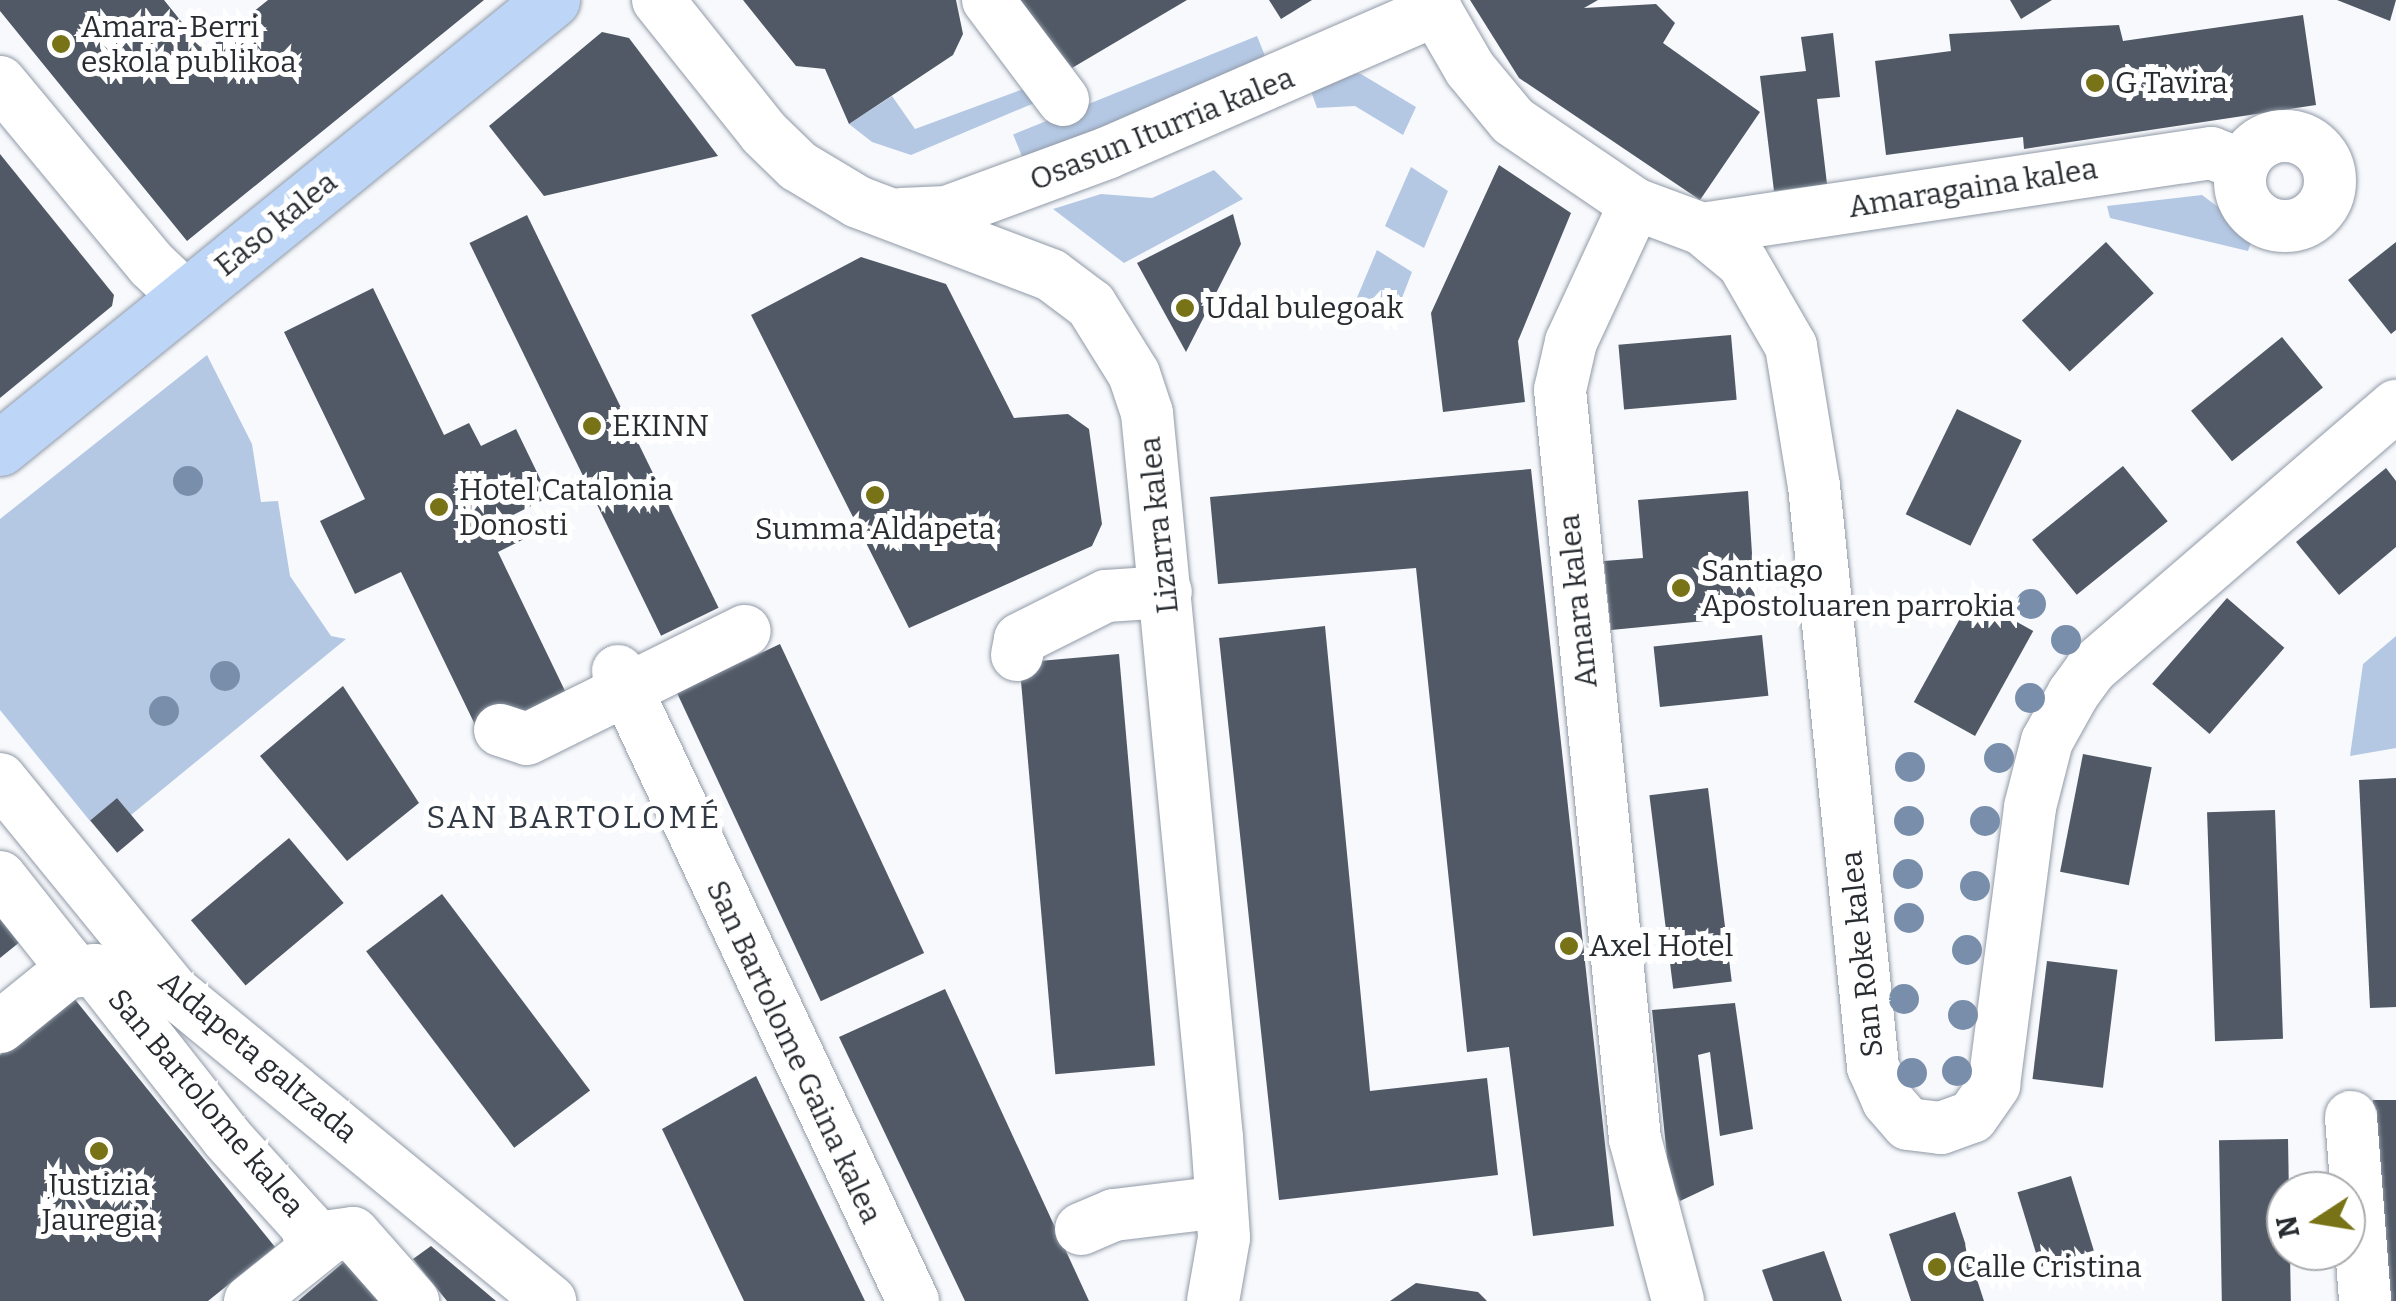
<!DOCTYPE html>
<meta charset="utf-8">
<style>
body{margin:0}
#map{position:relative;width:2396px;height:1301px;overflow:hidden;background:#f7f9fc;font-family:Bitter,serif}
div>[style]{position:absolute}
.green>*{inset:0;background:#b4c8e4;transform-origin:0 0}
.building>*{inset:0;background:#505965;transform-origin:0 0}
.roads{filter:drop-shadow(0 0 2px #919aa7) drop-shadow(0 0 2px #919aa7)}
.minor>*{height:52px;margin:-26px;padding:0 26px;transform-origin:26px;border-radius:26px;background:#fff}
.minor>.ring{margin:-26px;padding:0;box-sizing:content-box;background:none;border:52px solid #fff;border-radius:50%}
.major>*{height:55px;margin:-27.5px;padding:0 27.5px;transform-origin:27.5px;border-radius:27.5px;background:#bdd5f6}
.trees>*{width:30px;height:30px;margin:-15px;border-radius:50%;background:#788eaa}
.dots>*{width:28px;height:28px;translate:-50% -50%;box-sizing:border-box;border:5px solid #fff;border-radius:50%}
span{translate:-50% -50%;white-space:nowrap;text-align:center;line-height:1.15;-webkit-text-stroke:10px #fff;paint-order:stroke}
.poi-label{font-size:30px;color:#282c31}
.left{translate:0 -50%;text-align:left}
.street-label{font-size:30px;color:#282c31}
.neighbourhood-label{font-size:32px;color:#313944;letter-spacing:2.5px}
.north{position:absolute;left:2266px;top:1171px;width:100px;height:100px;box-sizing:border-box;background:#fff;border:2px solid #a9abad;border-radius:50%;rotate:258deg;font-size:28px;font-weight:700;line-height:40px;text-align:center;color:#282c31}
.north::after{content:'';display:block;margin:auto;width:35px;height:45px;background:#787317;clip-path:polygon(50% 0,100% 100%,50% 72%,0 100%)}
</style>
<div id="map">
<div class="green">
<div style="left:1257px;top:36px;width:35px;height:263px;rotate:68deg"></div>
<div style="clip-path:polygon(1338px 71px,1361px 74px,1416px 107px,1403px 135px,1355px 106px,1317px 108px,1307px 80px)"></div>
<div style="clip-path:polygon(1029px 87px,1039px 101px,911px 155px,872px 142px,849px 124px,892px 96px,915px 129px)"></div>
<div style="clip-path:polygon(1411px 167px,1448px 191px,1424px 248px,1385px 226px)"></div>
<div style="clip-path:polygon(1214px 170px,1243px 199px,1124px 263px,1053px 209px,1101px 194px,1152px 198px)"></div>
<div style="clip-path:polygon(2202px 195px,2254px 234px,2248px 251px,2110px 218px,2107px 206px)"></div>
<div style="clip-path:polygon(1377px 250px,1412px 272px,1395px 316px,1348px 319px)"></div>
<div style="clip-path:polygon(207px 355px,252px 444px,261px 502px,278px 501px,290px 576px,331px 636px,346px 639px,131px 815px,117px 798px,90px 821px,0 710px,0 519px)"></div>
<div style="clip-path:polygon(2396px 636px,2396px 748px,2350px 756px,2363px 664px)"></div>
</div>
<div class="building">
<div style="clip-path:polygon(0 0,164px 0,205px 51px,268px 0,484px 0,187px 241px,0 11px)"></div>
<div style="clip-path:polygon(743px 0,956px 0,963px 34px,953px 55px,849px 124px,825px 69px,796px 66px)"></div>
<div style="clip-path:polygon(1017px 0,1187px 0,1072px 68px)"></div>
<div style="clip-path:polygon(1269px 0,1312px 0,1281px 19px)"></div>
<div style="clip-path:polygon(1470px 0,1598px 0,1584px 8px,1656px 4px,1675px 23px,1663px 43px,1760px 112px,1700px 200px,1519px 78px)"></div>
<div style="clip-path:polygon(2010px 0,2052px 0,2021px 19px)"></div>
<div style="clip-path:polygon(2337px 0,2396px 0,2390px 21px)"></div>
<div style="clip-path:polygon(2303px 15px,2316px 105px,2024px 149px,2023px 137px,1886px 155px,1875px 61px,1951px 51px,1949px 34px,2119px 25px,2123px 41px)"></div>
<div style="clip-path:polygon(602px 32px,629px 38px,718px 156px,544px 196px,489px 126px)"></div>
<div style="clip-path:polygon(1833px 33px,1840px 97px,1817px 99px,1827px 184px,1774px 191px,1760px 76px,1806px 71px,1801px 37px)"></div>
<div style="clip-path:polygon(0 154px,114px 295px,112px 306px,0 398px)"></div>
<div style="clip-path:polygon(1499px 165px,1571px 213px,1518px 341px,1525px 402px,1443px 412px,1431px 313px)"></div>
<div style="clip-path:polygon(1233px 214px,1241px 244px,1186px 352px,1137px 263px)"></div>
<div style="left:527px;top:215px;width:437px;height:64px;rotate:64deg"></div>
<div style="left:2106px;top:242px;width:70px;height:115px;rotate:47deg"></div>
<div style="clip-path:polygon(2396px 242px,2396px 330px,2391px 334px,2348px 280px)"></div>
<div style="clip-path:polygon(861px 257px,946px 284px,1014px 418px,1068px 414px,1089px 429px,1102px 524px,1092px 546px,909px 628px,751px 315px)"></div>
<div style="clip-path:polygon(373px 288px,444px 435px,469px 423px,481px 446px,516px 429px,549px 497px,513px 515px,524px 539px,498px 552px,566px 693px,480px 735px,401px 572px,355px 594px,320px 521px,365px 499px,284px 332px)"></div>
<div style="left:1731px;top:335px;width:65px;height:113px;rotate:85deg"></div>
<div style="left:2282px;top:337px;width:65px;height:117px;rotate:51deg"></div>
<div style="left:1957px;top:409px;width:72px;height:117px;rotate:26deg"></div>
<div style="left:2123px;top:466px;width:71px;height:117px;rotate:51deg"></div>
<div style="clip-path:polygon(2386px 468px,2396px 481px,2396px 547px,2339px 595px,2296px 542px)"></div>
<div style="clip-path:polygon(1531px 469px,1614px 1226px,1533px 1236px,1509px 1047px,1467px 1052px,1416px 568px,1218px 584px,1210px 497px)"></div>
<div style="clip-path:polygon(1748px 491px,1756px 616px,1611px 630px,1604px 561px,1643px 558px,1638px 500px)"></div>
<div style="left:1972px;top:597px;width:70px;height:120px;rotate:29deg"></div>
<div style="left:2227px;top:598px;width:76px;height:114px;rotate:41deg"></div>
<div style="clip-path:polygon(1325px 626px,1370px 1091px,1487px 1078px,1498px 1175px,1279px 1200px,1219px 638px)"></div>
<div style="left:1762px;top:635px;width:61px;height:109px;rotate:84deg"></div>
<div style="left:780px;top:644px;width:341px;height:114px;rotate:65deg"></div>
<div style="left:1119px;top:654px;width:413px;height:100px;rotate:85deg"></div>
<div style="clip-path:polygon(343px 686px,419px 803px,347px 861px,260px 756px)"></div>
<div style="left:2083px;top:754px;width:70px;height:120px;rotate:11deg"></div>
<div style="clip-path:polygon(2396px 778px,2396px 1007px,2370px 1008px,2359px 780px)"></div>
<div style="left:1708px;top:788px;width:195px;height:59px;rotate:83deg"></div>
<div style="left:117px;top:798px;width:42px;height:35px;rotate:50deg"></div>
<div style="left:2275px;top:810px;width:229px;height:68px;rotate:88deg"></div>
<div style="left:289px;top:838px;width:85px;height:128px;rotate:50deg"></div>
<div style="left:442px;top:894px;width:246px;height:95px;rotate:53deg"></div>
<div style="clip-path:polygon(0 905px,26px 937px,0 958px)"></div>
<div style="left:2047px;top:961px;width:71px;height:119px;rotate:7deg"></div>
<div style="clip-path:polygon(945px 989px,1089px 1301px,965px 1301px,839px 1037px)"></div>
<div style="clip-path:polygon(73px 997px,275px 1247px,208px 1301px,0 1301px,0 1055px)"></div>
<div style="clip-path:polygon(1735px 1003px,1753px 1129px,1720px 1136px,1710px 1052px,1698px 1055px,1714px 1185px,1680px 1201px,1669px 1177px,1652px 1010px)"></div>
<div style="clip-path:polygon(756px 1076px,865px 1301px,744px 1301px,662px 1129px)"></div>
<div style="clip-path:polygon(2373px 1100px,2396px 1100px,2396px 1301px,2379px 1301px)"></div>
<div style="left:2288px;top:1139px;width:162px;height:69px;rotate:89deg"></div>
<div style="left:2071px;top:1176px;width:78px;height:56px;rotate:73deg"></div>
<div style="clip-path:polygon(1955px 1212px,1984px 1301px,1911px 1301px,1889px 1234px)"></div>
<div style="clip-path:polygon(431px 1246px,496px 1301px,447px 1301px,413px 1259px)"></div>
<div style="clip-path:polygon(1824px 1251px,1842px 1301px,1773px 1301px,1762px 1270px)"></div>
<div style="clip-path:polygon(352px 1255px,389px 1301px,298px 1301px)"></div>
<div style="clip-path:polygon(1416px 1283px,1478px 1292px,1487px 1301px,1390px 1301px)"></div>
</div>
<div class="roads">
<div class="minor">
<div style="left:658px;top:0;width:170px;rotate:51.4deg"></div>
<div style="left:764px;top:133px;width:47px;rotate:44.1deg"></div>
<div style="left:798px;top:166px;width:70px;rotate:31deg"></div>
<div style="left:858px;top:202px;width:206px;rotate:20.7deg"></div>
<div style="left:1051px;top:275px;width:50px;rotate:36.9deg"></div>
<div style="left:1091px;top:305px;width:81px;rotate:58.1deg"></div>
<div style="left:1134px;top:374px;width:41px;rotate:71.6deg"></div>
<div style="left:1147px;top:413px;width:727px;rotate:84.48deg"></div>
<div style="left:1217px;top:1137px;width:101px;rotate:86deg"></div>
<div style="left:1224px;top:1238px;width:64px;rotate:99.9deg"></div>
<div style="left:988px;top:0;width:125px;rotate:53.1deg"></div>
<div style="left:1430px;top:0;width:80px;rotate:59.9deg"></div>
<div style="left:1470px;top:69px;width:67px;rotate:50.4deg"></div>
<div style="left:1513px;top:121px;width:148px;rotate:34.2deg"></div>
<div style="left:1635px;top:204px;width:72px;rotate:20.5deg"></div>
<div style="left:1702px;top:229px;width:53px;rotate:39.7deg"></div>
<div style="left:1743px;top:263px;width:96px;rotate:60deg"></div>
<div style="left:1791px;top:346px;width:142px;rotate:80.7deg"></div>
<div style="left:1814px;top:486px;width:584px;rotate:84.2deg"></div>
<div style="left:1873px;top:1067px;width:37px;rotate:66deg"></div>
<div style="left:1888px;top:1101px;width:30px;rotate:49deg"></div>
<div style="left:1908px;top:1124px;width:33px;rotate:7deg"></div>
<div style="left:1941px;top:1128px;width:33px;rotate:-20deg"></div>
<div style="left:1972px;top:1117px;width:39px;rotate:-55deg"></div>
<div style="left:1994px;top:1085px;width:280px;rotate:-82.6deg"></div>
<div style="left:2030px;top:807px;width:68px;rotate:-75.6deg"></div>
<div style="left:2047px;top:741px;width:54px;rotate:-61deg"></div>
<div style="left:2073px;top:694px;width:31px;rotate:-54deg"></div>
<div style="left:2091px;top:669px;width:403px;rotate:-40.8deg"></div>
<div style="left:0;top:82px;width:238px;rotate:50.3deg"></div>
<div style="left:152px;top:265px;width:47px;rotate:43.3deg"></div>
<div class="ring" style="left:2240px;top:136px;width:38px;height:38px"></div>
<div style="left:1635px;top:204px;width:152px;rotate:114.9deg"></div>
<div style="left:1571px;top:342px;width:49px;rotate:102.9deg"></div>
<div style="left:1560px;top:390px;width:753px;rotate:84.28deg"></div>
<div style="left:1635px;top:1139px;width:168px;rotate:75.1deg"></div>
<div style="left:901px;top:214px;width:46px;rotate:-2.5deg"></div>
<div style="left:947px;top:212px;width:171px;rotate:-20.2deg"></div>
<div style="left:1107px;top:153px;width:359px;rotate:-23.5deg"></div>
<div style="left:1702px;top:229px;width:515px;rotate:-8.49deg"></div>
<div style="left:2211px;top:153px;width:34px;rotate:21deg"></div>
<div style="left:1017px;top:655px;width:16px;rotate:-79deg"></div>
<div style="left:1020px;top:639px;width:96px;rotate:-26.6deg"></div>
<div style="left:1106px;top:596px;width:60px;rotate:-3.8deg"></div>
<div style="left:618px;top:671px;width:696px;rotate:64.91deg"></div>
<div style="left:500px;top:730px;width:28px;rotate:18deg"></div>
<div style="left:527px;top:739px;width:243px;rotate:-26.4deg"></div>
<div style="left:0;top:779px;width:275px;rotate:50.8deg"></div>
<div style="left:174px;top:992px;width:487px;rotate:39.4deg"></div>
<div style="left:0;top:877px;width:105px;rotate:51.6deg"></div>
<div style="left:65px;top:959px;width:13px;rotate:77deg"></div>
<div style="left:0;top:1027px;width:87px;rotate:-39deg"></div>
<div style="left:68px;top:972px;width:27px;rotate:-4deg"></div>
<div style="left:95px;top:970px;width:214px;rotate:51.8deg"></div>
<div style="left:227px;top:1138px;width:118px;rotate:47.8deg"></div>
<div style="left:306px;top:1225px;width:25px;rotate:74deg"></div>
<div style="left:2351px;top:1117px;width:185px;rotate:85.6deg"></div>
<div style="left:1081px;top:1229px;width:36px;rotate:-23deg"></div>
<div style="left:1114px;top:1215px;width:108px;rotate:-6.9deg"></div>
<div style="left:250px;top:1301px;width:104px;rotate:-38.7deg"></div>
<div style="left:331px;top:1236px;width:22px;rotate:-8deg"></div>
<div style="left:353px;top:1233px;width:91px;rotate:48.6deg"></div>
</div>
<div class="major">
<div style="left:0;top:448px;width:711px;rotate:-39.06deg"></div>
</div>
</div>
<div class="trees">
<div style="left:188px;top:481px"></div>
<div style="left:2031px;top:604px"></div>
<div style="left:2066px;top:640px"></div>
<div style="left:225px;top:676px"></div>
<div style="left:2030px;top:698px"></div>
<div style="left:164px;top:711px"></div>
<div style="left:1999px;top:758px"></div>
<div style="left:1910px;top:767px"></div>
<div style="left:1909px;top:821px"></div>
<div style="left:1985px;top:821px"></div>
<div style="left:1908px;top:874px"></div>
<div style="left:1975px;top:886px"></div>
<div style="left:1909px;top:918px"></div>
<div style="left:1967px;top:950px"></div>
<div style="left:1904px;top:999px"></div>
<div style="left:1963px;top:1015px"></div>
<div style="left:1957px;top:1071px"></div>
<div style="left:1912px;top:1073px"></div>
</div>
<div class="dots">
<div style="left:61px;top:44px;background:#787317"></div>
<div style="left:2095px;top:83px;background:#787317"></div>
<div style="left:1185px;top:308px;background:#787317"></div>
<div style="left:592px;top:426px;background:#787317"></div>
<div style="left:875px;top:495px;background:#787317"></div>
<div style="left:439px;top:507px;background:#787317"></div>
<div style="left:1681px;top:588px;background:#787317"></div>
<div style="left:1569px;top:946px;background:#787317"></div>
<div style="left:99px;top:1151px;background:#787317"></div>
<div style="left:1937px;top:1267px;background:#787317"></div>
</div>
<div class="poi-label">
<span class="left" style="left:81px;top:44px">Amara-Berri<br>eskola publikoa</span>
<span class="left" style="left:2115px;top:83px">G Tavira</span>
<span class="left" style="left:1205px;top:308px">Udal bulegoak</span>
<span class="left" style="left:612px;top:426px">EKINN</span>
<span class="left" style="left:459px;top:507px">Hotel Catalonia<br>Donosti</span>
<span style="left:875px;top:529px">Summa Aldapeta</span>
<span class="left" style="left:1701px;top:588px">Santiago<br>Apostoluaren parrokia</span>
<span class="left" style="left:1589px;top:946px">Axel Hotel</span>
<span style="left:99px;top:1202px">Justizia<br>Jauregia</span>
<span class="left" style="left:1957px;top:1267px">Calle Cristina</span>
</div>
<div class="street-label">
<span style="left:1162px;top:129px;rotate:-22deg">Osasun Iturria kalea</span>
<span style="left:1973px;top:188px;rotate:-9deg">Amaragaina kalea</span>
<span style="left:276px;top:224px;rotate:-39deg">Easo kalea</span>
<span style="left:1159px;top:525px;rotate:-96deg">Lizarra kalea</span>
<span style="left:1578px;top:601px;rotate:-96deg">Amara kalea</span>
<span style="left:1862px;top:954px;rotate:-96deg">San Roke kalea</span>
<span style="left:794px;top:1052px;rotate:65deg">San Bartolome Gaina kalea</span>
<span style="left:258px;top:1057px;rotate:40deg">Aldapeta galtzada</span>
<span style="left:206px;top:1103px;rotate:50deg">San Bartolome kalea</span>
</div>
<div class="neighbourhood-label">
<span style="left:574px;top:817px">SAN BARTOLOMÉ</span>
</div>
<div class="north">N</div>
</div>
